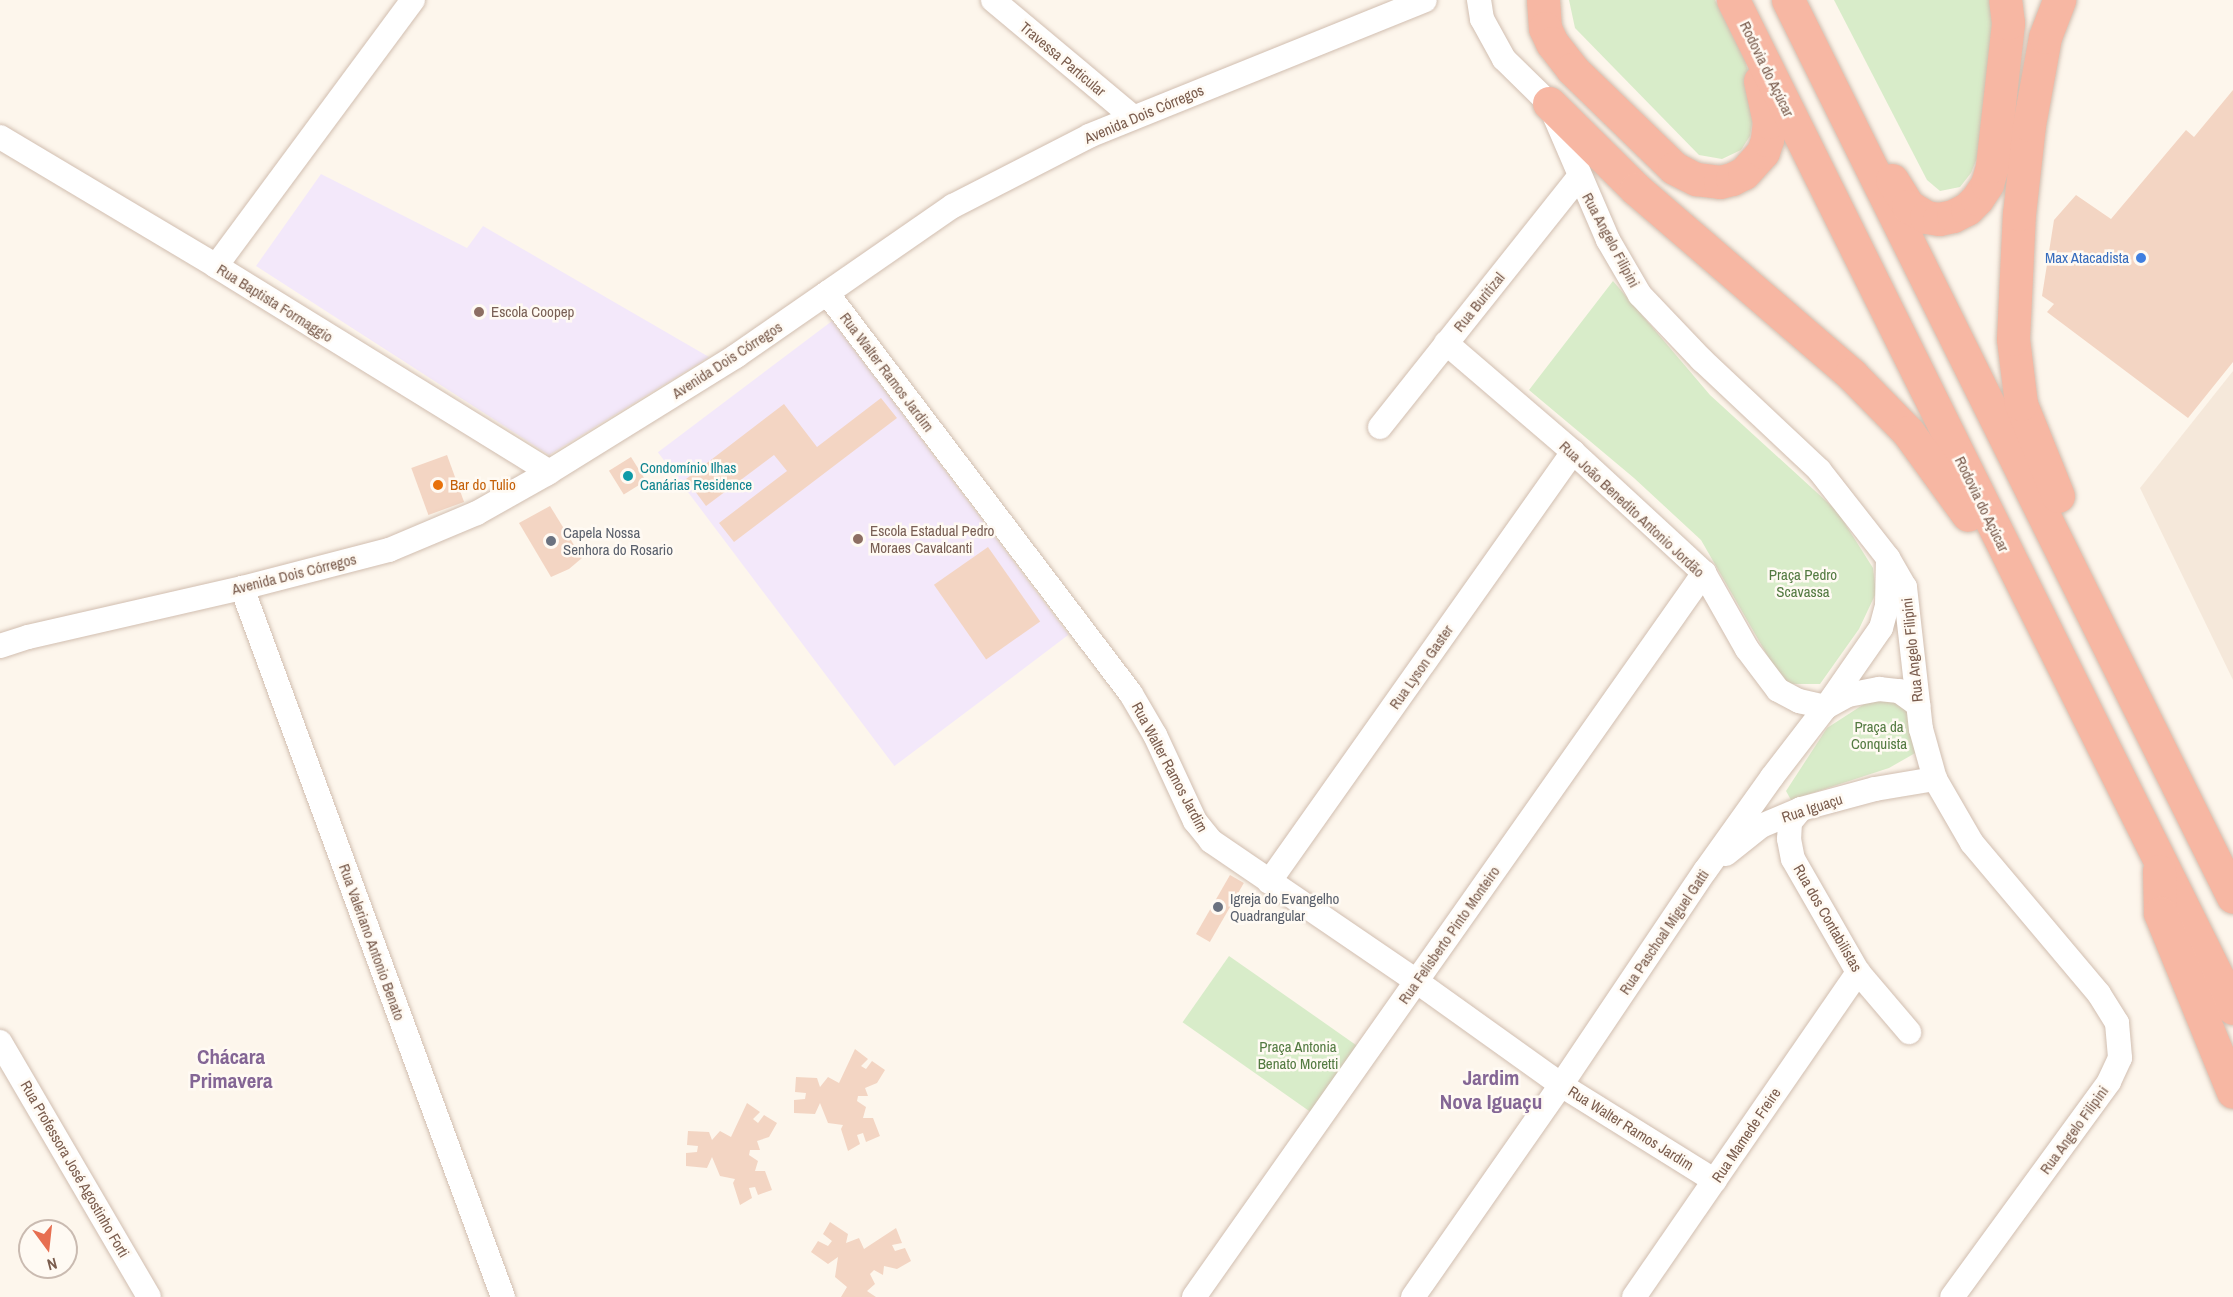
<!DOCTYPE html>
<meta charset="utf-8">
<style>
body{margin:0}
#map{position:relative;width:2233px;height:1297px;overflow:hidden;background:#fdf6ec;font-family:"Archivo Narrow",sans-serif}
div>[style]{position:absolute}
.residential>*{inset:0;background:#f5e8da}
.education>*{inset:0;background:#f3e8fa;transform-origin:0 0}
.green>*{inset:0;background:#d8ecc9;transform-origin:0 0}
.building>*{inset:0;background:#f3d5c3;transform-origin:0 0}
.roads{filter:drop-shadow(0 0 2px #d1beb0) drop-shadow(0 0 2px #d1beb0)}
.minor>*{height:24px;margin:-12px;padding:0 12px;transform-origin:12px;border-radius:12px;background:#fff}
.highway>*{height:33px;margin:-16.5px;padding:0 16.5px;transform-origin:16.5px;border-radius:16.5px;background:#f7b7a3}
.dots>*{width:16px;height:16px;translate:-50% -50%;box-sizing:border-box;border:3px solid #fffaf3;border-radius:50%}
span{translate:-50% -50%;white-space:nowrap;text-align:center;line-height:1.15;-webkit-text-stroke:5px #fffaf3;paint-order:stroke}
.street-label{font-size:15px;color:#7a5c4d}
.shop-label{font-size:15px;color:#366cbe}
.right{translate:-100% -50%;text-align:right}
.education-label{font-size:15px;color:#785e54}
.left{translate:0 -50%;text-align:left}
.culture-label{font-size:15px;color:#0d838f}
.food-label{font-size:15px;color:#c56008}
.worship-label{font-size:15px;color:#5b616d}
.park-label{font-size:15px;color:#537a41}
.district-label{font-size:21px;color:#846695;font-weight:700}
.north{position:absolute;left:18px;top:1219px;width:60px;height:60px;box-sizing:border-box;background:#fffaf3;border:2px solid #cabbb1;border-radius:50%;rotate:165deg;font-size:16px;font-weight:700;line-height:24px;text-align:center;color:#7a5c4d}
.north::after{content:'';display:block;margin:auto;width:21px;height:27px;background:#e76f51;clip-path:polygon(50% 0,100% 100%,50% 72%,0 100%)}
</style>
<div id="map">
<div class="residential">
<div style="clip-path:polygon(2233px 371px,2233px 680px,2140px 488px)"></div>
</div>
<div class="education">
<div style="clip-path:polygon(321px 174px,467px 248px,483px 226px,709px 357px,549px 455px,256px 266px)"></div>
<div style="left:832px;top:321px;width:393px;height:218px;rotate:53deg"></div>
</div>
<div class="green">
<div style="clip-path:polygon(1569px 0,1715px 0,1745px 60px,1756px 100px,1750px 136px,1741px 150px,1722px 159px,1699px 155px,1575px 28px)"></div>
<div style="clip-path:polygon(1834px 0,1996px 0,1981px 148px,1971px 173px,1960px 187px,1940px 191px,1927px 180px)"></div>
<div style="clip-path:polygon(1613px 281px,1710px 395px,1837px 511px,1873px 568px,1876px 593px,1859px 629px,1820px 684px,1789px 684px,1770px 660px,1701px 540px,1634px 478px,1529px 390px)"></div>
<div style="clip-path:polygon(1875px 697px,1907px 702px,1917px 752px,1889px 768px,1791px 800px,1786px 791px,1827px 728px)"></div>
<div style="left:1229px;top:956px;width:158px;height:81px;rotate:35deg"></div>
</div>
<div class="building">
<div style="clip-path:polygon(2233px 90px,2233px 362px,2188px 418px,2047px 312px,2054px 304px,2042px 296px,2054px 220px,2076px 195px,2111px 219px,2186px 130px,2194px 137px)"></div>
<div style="clip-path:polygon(881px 398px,897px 418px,734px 542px,719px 523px,787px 471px,774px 455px,706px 506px,686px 479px,784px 404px,817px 447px)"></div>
<div style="left:447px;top:455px;width:50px;height:38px;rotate:70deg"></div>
<div style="left:631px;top:457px;width:28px;height:26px;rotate:58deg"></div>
<div style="clip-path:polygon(550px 506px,582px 558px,569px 569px,551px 577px,519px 523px)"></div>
<div style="left:988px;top:547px;width:91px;height:66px;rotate:55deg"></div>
<div style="left:1230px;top:875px;width:16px;height:68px;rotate:30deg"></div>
<div style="clip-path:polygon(855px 1049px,868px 1059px,861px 1066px,866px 1069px,872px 1061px,885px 1070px,877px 1083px,865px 1088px,868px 1096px,858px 1096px,857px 1101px,866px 1107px,863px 1118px,873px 1118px,880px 1136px,866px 1142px,863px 1133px,857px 1135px,860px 1144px,848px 1151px,841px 1129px,843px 1125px,828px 1123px,820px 1103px,815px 1114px,794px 1113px,794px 1100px,805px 1099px,806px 1093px,795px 1092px,796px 1077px,817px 1078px,820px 1087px,828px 1077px,839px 1083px)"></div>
<div style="clip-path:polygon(747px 1103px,760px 1112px,753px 1119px,758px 1123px,764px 1115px,777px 1123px,769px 1137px,757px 1141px,760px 1150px,750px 1150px,749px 1155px,758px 1161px,755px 1171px,765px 1171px,772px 1190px,758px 1195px,755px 1187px,749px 1188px,752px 1198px,740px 1205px,733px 1183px,735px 1179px,720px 1176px,712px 1157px,707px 1168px,686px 1166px,686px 1153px,697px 1152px,698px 1146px,687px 1145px,688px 1131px,709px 1132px,712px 1140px,720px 1131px,731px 1137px)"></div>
<div style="clip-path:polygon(830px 1222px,848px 1234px,846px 1243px,859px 1238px,864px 1249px,896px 1228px,902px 1243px,892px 1245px,895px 1251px,905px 1248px,911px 1261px,897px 1269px,884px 1266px,883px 1275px,874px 1270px,870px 1274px,875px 1284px,867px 1291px,876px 1297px,841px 1297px,847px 1287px,835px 1277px,838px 1257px,828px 1264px,811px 1252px,818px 1241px,828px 1246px,832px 1241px,823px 1234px)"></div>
</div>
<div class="roads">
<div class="minor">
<div style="left:993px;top:0;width:182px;rotate:39.9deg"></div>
<div style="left:1479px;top:0;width:19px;rotate:81deg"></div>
<div style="left:1482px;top:19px;width:46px;rotate:61.2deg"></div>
<div style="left:1504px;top:59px;width:63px;rotate:44.4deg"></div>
<div style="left:1549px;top:103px;width:149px;rotate:66.7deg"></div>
<div style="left:1608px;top:240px;width:64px;rotate:59.8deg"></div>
<div style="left:1640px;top:295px;width:90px;rotate:46.4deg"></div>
<div style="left:1702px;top:360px;width:161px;rotate:43.2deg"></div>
<div style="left:1819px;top:470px;width:112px;rotate:51.9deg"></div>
<div style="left:1888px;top:558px;width:34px;rotate:60deg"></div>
<div style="left:1905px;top:587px;width:143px;rotate:83.6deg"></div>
<div style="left:1921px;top:729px;width:52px;rotate:74.4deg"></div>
<div style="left:1935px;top:779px;width:74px;rotate:60deg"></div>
<div style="left:1972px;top:843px;width:197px;rotate:49.9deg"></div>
<div style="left:2099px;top:994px;width:34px;rotate:58deg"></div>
<div style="left:2117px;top:1023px;width:35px;rotate:85deg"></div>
<div style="left:2120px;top:1058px;width:26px;rotate:115deg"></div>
<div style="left:2109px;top:1082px;width:266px;rotate:126.1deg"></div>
<div style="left:0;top:137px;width:252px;rotate:30.8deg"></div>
<div style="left:216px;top:266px;width:392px;rotate:31.7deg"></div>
<div style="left:216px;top:266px;width:331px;rotate:-53.5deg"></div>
<div style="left:827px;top:293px;width:503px;rotate:52.83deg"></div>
<div style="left:1131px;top:694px;width:48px;rotate:59.7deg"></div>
<div style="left:1155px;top:735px;width:95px;rotate:65.1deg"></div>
<div style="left:1195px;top:821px;width:26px;rotate:51deg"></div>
<div style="left:1211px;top:841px;width:248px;rotate:34.3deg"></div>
<div style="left:1416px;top:981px;width:178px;rotate:35.6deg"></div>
<div style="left:1561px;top:1085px;width:181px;rotate:31.9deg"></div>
<div style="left:1446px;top:343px;width:167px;rotate:40.6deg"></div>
<div style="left:1573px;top:452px;width:178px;rotate:42.7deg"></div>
<div style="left:1704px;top:573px;width:87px;rotate:60.5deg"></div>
<div style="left:1747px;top:649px;width:51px;rotate:52.9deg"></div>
<div style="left:1778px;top:690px;width:24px;rotate:28deg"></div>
<div style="left:1799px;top:701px;width:28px;rotate:13deg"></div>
<div style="left:1826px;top:707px;width:25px;rotate:-29deg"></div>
<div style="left:1848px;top:695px;width:32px;rotate:-11deg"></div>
<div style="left:1879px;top:689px;width:20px;rotate:6deg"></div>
<div style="left:1899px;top:691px;width:24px;rotate:36deg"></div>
<div style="left:1380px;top:427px;width:320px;rotate:-51.5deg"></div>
<div style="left:242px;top:588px;width:756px;rotate:69.79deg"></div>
<div style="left:0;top:646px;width:29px;rotate:-18deg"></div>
<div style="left:28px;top:637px;width:220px;rotate:-12.9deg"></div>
<div style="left:242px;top:588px;width:152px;rotate:-14.5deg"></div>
<div style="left:389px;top:550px;width:95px;rotate:-22.8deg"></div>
<div style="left:477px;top:513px;width:79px;rotate:-29.5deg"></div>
<div style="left:546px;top:474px;width:224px;rotate:-31.8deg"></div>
<div style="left:736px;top:356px;width:264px;rotate:-34.7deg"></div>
<div style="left:953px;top:206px;width:153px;rotate:-27.2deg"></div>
<div style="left:1089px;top:136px;width:362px;rotate:-22deg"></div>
<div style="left:1801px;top:809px;width:17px;rotate:130deg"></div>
<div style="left:1790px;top:822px;width:17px;rotate:93deg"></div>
<div style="left:1789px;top:839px;width:20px;rotate:79deg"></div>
<div style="left:1793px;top:859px;width:130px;rotate:60.1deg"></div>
<div style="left:1858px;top:972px;width:79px;rotate:49.6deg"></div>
<div style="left:1726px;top:854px;width:45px;rotate:-38.7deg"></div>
<div style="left:1761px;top:826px;width:43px;rotate:-23deg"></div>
<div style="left:1801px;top:809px;width:77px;rotate:-15.1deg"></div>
<div style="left:1875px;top:789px;width:61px;rotate:-9.5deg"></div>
<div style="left:1269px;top:882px;width:527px;rotate:-54.74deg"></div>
<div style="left:0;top:1042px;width:295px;rotate:59.7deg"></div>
<div style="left:1194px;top:1297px;width:886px;rotate:-54.84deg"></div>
<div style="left:1413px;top:1297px;width:259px;rotate:-55.1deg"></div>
<div style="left:1561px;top:1085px;width:258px;rotate:-56.1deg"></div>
<div style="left:1705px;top:871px;width:115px;rotate:-54.5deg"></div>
<div style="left:1772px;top:777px;width:88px;rotate:-52.4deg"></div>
<div style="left:1826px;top:707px;width:96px;rotate:-55.2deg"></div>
<div style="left:1881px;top:628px;width:23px;rotate:-75deg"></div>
<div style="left:1887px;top:606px;width:48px;rotate:-88.8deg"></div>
<div style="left:1634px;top:1297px;width:395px;rotate:-55.4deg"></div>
</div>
<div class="highway">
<div style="left:1543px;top:0;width:28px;rotate:86deg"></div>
<div style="left:1545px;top:28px;width:17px;rotate:65deg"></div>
<div style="left:1552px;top:43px;width:33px;rotate:52deg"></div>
<div style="left:1572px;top:69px;width:142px;rotate:44.1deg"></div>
<div style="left:1674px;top:168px;width:25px;rotate:27deg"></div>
<div style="left:1696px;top:179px;width:24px;rotate:7deg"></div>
<div style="left:1720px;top:182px;width:12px;rotate:-14deg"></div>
<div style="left:1732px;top:179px;width:13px;rotate:-27deg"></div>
<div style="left:1744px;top:173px;width:28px;rotate:-48deg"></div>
<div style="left:1763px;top:152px;width:13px;rotate:-72deg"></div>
<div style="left:1767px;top:140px;width:18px;rotate:-84deg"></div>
<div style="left:1769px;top:122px;width:42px;rotate:-102.4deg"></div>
<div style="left:1733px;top:0;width:1125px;rotate:63.62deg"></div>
<div style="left:1788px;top:0;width:1001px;rotate:63.61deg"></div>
<div style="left:1549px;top:103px;width:122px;rotate:44.7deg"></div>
<div style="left:1636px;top:189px;width:284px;rotate:40.7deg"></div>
<div style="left:1851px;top:374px;width:81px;rotate:45.5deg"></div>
<div style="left:1908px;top:432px;width:102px;rotate:54.1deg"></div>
<div style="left:1892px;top:180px;width:31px;rotate:58deg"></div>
<div style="left:1908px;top:206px;width:21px;rotate:31deg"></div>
<div style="left:1926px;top:217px;width:13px;rotate:9deg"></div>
<div style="left:1939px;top:219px;width:14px;rotate:-12deg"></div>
<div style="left:1953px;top:216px;width:16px;rotate:-27deg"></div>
<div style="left:1967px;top:209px;width:14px;rotate:-45deg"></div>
<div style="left:1977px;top:199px;width:18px;rotate:-56deg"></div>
<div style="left:1987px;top:184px;width:19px;rotate:-74deg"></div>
<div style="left:1992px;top:166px;width:144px;rotate:-83.6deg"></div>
<div style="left:2008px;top:23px;width:23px;rotate:-97deg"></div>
<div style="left:2058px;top:496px;width:99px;rotate:-111.9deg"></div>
<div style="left:2021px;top:404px;width:65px;rotate:-97deg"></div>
<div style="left:2013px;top:339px;width:125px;rotate:-87.3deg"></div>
<div style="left:2019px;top:214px;width:90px;rotate:-83.6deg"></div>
<div style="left:2029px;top:125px;width:89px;rotate:-79.7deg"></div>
<div style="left:2045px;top:37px;width:40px;rotate:-69deg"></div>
<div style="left:2159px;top:871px;width:42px;rotate:88.6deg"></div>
<div style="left:2160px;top:913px;width:193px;rotate:67.8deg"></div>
</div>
</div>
<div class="dots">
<div style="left:2141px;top:258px;background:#3f7fe0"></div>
<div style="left:479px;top:312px;background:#8d6e63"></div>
<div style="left:628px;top:476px;background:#0f9aa8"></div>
<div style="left:438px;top:485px;background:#e8710a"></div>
<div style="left:858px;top:539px;background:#8d6e63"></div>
<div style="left:551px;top:541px;background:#6b7280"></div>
<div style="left:1218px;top:907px;background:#6b7280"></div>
</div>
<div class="street-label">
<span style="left:1063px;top:59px;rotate:40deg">Travessa Particular</span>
<span style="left:1767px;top:69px;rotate:64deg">Rodovia do Açúcar</span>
<span style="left:1144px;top:114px;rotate:-23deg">Avenida Dois Córregos</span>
<span style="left:1611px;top:240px;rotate:62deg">Rua Angelo Filipini</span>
<span style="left:1479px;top:302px;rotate:-51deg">Rua Buritizal</span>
<span style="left:275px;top:303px;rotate:32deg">Rua Baptista Formaggio</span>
<span style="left:727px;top:360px;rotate:-33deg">Avenida Dois Córregos</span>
<span style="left:887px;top:372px;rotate:53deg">Rua Walter Ramos Jardim</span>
<span style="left:1982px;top:504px;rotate:64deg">Rodovia do Açúcar</span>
<span style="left:1632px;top:509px;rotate:43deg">Rua João Benedito Antonio Jordão</span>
<span style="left:294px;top:574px;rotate:-14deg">Avenida Dois Córregos</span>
<span style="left:1912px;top:650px;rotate:-96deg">Rua Angelo Filipini</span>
<span style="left:1421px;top:667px;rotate:-55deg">Rua Lyson Gaster</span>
<span style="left:1170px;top:767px;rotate:62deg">Rua Walter Ramos Jardim</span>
<span style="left:1812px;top:808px;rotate:-18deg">Rua Iguaçu</span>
<span style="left:1828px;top:918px;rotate:60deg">Rua dos Contabilistas</span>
<span style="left:1664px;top:932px;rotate:-56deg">Rua Paschoal Miguel Gatti</span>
<span style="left:1449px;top:935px;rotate:-55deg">Rua Felisberto Pinto Monteiro</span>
<span style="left:372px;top:942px;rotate:70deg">Rua Valeriano Antonio Benato</span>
<span style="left:1631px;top:1128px;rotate:32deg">Rua Walter Ramos Jardim</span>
<span style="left:2074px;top:1130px;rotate:-54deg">Rua Angelo Filipini</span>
<span style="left:1746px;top:1135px;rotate:-56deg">Rua Mamede Freire</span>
<span style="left:75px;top:1169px;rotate:60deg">Rua Professora José Agostinho Forti</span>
</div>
<div class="shop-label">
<span class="right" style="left:2129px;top:258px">Max Atacadista</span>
</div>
<div class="education-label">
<span class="left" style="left:491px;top:312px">Escola Coopep</span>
<span class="left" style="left:870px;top:539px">Escola Estadual Pedro<br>Moraes Cavalcanti</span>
</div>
<div class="culture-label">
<span class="left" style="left:640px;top:476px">Condomínio Ilhas<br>Canárias Residence</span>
</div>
<div class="food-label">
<span class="left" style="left:450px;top:485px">Bar do Tulio</span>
</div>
<div class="worship-label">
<span class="left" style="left:563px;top:541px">Capela Nossa<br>Senhora do Rosario</span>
<span class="left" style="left:1230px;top:907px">Igreja do Evangelho<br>Quadrangular</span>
</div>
<div class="park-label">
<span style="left:1803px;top:583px">Praça Pedro<br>Scavassa</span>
<span style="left:1879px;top:735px">Praça da<br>Conquista</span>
<span style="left:1298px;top:1055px">Praça Antonia<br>Benato Moretti</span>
</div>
<div class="district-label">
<span style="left:231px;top:1069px">Chácara<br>Primavera</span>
<span style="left:1491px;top:1090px">Jardim<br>Nova Iguaçu</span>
</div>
<div class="north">N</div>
</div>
